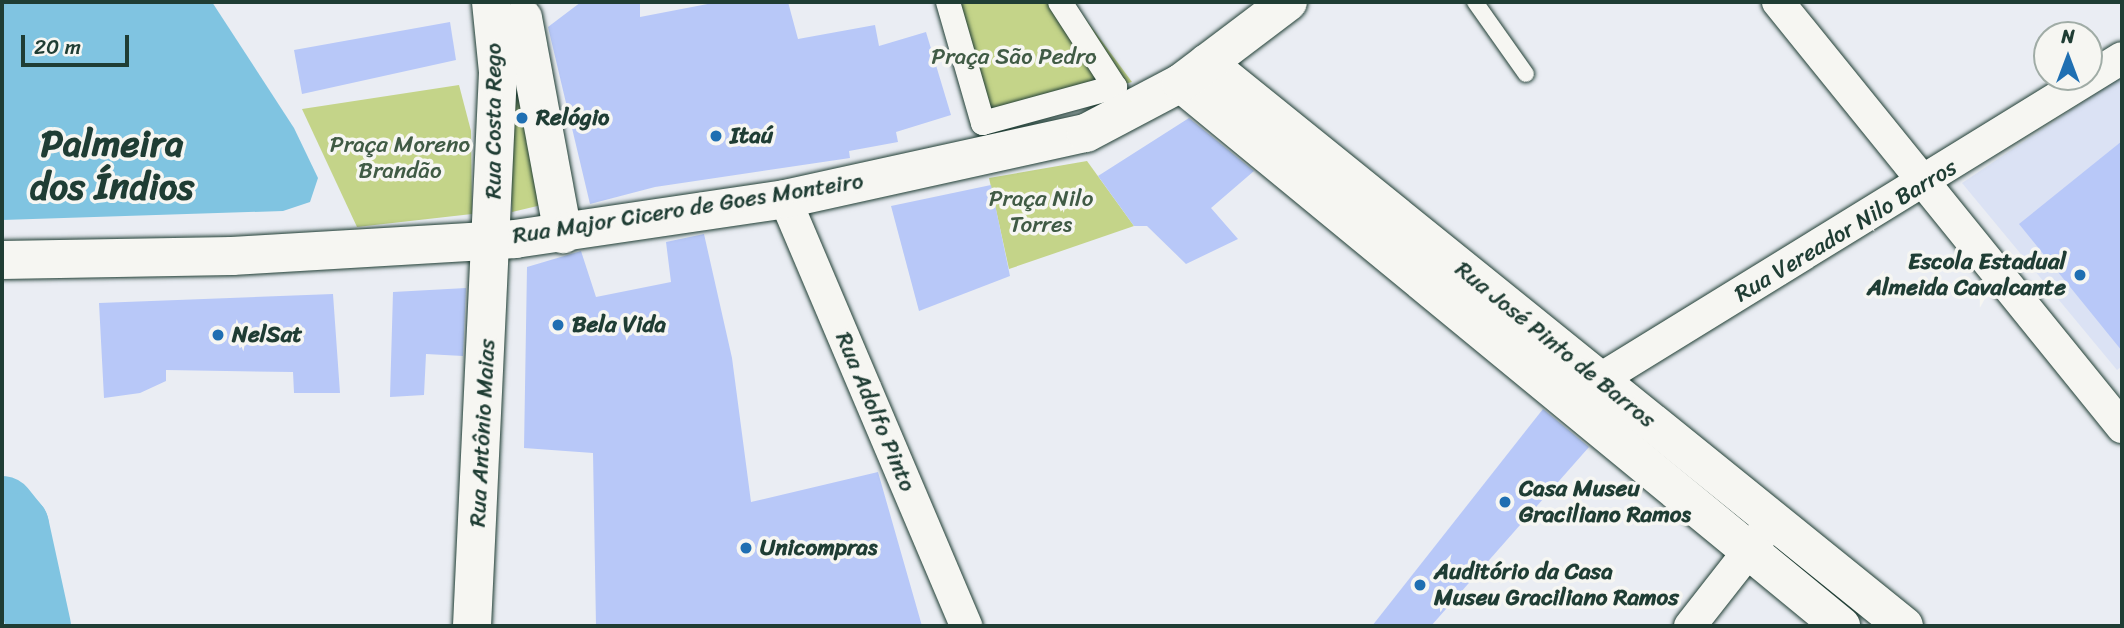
<!DOCTYPE html>
<meta charset="utf-8">
<style>
body{margin:0}
#map{position:relative;width:2124px;height:628px;overflow:hidden;background:#eaedf3;font-family:Sriracha,sans-serif}
div>[style]{position:absolute}
.built>*{inset:0;background:#dbe2f4}
.green>*{inset:0;background:#c4d489}
.water>*{inset:0;background:#80c4e1}
.river>*{height:65px;margin:-32.5px;padding:0 32.5px;transform-origin:32.5px;border-radius:32.5px;background:#80c4e1}
.building>*{inset:0;background:#b8c8f8}
.roads{filter:drop-shadow(0 0 2px #1f3d34) drop-shadow(0 0 2px #1f3d34)}
.service>*{height:16px;margin:-8px;padding:0 8px;transform-origin:8px;border-radius:8px;background:#f6f6f2}
.pedestrian>*{height:24px;margin:-12px;padding:0 12px;transform-origin:12px;border-radius:12px;background:#f6f6f2}
.minor>*{height:32px;margin:-16px;padding:0 16px;transform-origin:16px;border-radius:16px;background:#f6f6f2}
.tertiary>*{height:38px;margin:-19px;padding:0 19px;transform-origin:19px;border-radius:19px;background:#f6f6f2}
.dots>*{width:19px;height:19px;translate:-50% -50%;box-sizing:border-box;border:4px solid #f6f6f2;border-radius:50%}
span{translate:-50% -50%;white-space:nowrap;text-align:center;line-height:1.15;-webkit-text-stroke:7px #f6f6f2;paint-order:stroke}
.park-label{font-size:23px;color:#405b45}
.poi-label{font-size:23px;color:#1f3d34;font-weight:700}
.left{translate:0 -50%;text-align:left}
.right{translate:-100% -50%;text-align:right}
.street-label{font-size:23px;color:#1f3d34}
.town-label{font-size:37px;color:#1f3d34;font-weight:700}
.frame{position:absolute;inset:0;border:4px solid #1f3d34;pointer-events:none}
.north{position:absolute;left:2033px;top:21px;width:70px;height:70px;box-sizing:border-box;background:#f6f6f2;border:2px solid #a0aca6;border-radius:50%;rotate:0deg;font-size:19px;font-weight:700;line-height:28px;text-align:center;color:#1f3d34}
.north::after{content:'';display:block;margin:auto;width:24px;height:32px;background:#1f6fb2;clip-path:polygon(50% 0,100% 100%,50% 72%,0 100%)}
.scale{position:absolute;left:21px;top:35px;width:108px;height:32px;box-sizing:border-box;border:4px solid #1f3d34;border-top:0;padding-left:9px;font-size:21px;line-height:24px;white-space:nowrap;color:#1f3d34;-webkit-text-stroke:5px #f6f6f2;paint-order:stroke}
</style>
<div id="map">
<div class="built">
<div style="clip-path:polygon(2122px 76px,2122px 366px,2117px 370px,1962px 183px)"></div>
</div>
<div class="green">
<div style="clip-path:polygon(946px 2px,1073px 2px,1132px 82px,971px 126px)"></div>
<div style="clip-path:polygon(529px 79px,550px 203px,512px 212px,507px 82px)"></div>
<div style="clip-path:polygon(459px 85px,471px 131px,472px 214px,357px 227px,302px 109px)"></div>
<div style="clip-path:polygon(1087px 161px,1134px 226px,1009px 269px,989px 178px)"></div>
</div>
<div class="water">
<div style="clip-path:polygon(2px 2px,212px 2px,294px 128px,318px 178px,310px 202px,283px 211px,2px 220px)"></div>
</div>
<div class="river">
<div style="left:2px;top:508px;width:22px;rotate:51deg"></div>
<div style="left:16px;top:525px;width:103px;rotate:77.7deg"></div>
</div>
<div class="building">
<div style="clip-path:polygon(581px 2px,640px 2px,640px 17px,718px 2px,788px 2px,798px 39px,875px 25px,879px 46px,926px 32px,951px 115px,896px 132px,898px 142px,849px 151px,850px 158px,655px 187px,590px 204px,548px 27px)"></div>
<div style="clip-path:polygon(450px 22px,456px 60px,302px 94px,294px 50px)"></div>
<div style="clip-path:polygon(1189px 118px,1254px 171px,1211px 208px,1238px 239px,1186px 264px,1147px 226px,1134px 226px,1098px 176px)"></div>
<div style="clip-path:polygon(2122px 141px,2122px 351px,2019px 224px)"></div>
<div style="clip-path:polygon(991px 185px,1010px 276px,919px 311px,891px 206px)"></div>
<div style="clip-path:polygon(704px 234px,732px 358px,751px 502px,878px 472px,922px 626px,596px 626px,593px 453px,524px 448px,527px 267px,581px 251px,596px 297px,671px 282px,666px 242px)"></div>
<div style="clip-path:polygon(466px 288px,463px 356px,426px 354px,424px 395px,390px 397px,393px 292px)"></div>
<div style="clip-path:polygon(333px 294px,340px 393px,294px 393px,293px 372px,166px 370px,166px 381px,140px 393px,104px 398px,99px 303px)"></div>
<div style="clip-path:polygon(1543px 409px,1589px 447px,1431px 626px,1372px 626px)"></div>
</div>
<div class="roads">
<div class="service">
<div style="left:1475px;top:2px;width:88px;rotate:54.7deg"></div>
</div>
<div class="pedestrian">
<div style="left:948px;top:2px;width:126px;rotate:73.9deg"></div>
<div style="left:983px;top:123px;width:137px;rotate:-15.3deg"></div>
<div style="left:1115px;top:87px;width:101px;rotate:-122.9deg"></div>
</div>
<div class="minor">
<div style="left:1778px;top:2px;width:547px;rotate:51.01deg"></div>
<div style="left:785px;top:199px;width:464px;rotate:67deg"></div>
<div style="left:1581px;top:391px;width:635px;rotate:-31.61deg"></div>
<div style="left:1690px;top:626px;width:118px;rotate:-51.9deg"></div>
</div>
<div class="tertiary">
<div style="left:523px;top:18px;width:220px;rotate:79.5deg"></div>
<div style="left:1207px;top:63px;width:896px;rotate:38.93deg"></div>
<div style="left:1181px;top:83px;width:855px;rotate:39.45deg"></div>
<div style="left:2px;top:260px;width:230px;rotate:-1deg"></div>
<div style="left:232px;top:256px;width:284px;rotate:-3.4deg"></div>
<div style="left:515px;top:239px;width:273px;rotate:-8.4deg"></div>
<div style="left:785px;top:199px;width:308px;rotate:-12.4deg"></div>
<div style="left:1086px;top:133px;width:107px;rotate:-27.8deg"></div>
<div style="left:1181px;top:83px;width:134px;rotate:-37.1deg"></div>
<div style="left:472px;top:626px;width:555px;rotate:-87.31deg"></div>
<div style="left:498px;top:72px;width:70px;rotate:-95.7deg"></div>
</div>
</div>
<div class="dots">
<div style="left:522px;top:118px;background:#1f6fb2"></div>
<div style="left:716px;top:136px;background:#1f6fb2"></div>
<div style="left:2080px;top:275px;background:#1f6fb2"></div>
<div style="left:558px;top:325px;background:#1f6fb2"></div>
<div style="left:218px;top:335px;background:#1f6fb2"></div>
<div style="left:1505px;top:502px;background:#1f6fb2"></div>
<div style="left:746px;top:548px;background:#1f6fb2"></div>
<div style="left:1420px;top:585px;background:#1f6fb2"></div>
</div>
<div class="park-label">
<span style="left:1014px;top:57px">Praça São Pedro</span>
<span style="left:400px;top:158px">Praça Moreno<br>Brandão</span>
<span style="left:1041px;top:212px">Praça Nilo<br>Torres</span>
</div>
<div class="poi-label">
<span class="left" style="left:536px;top:118px">Relógio</span>
<span class="left" style="left:730px;top:136px">Itaú</span>
<span class="right" style="left:2066px;top:275px">Escola Estadual<br>Almeida Cavalcante</span>
<span class="left" style="left:572px;top:325px">Bela Vida</span>
<span class="left" style="left:232px;top:335px">NelSat</span>
<span class="left" style="left:1519px;top:502px">Casa Museu<br>Graciliano Ramos</span>
<span class="left" style="left:760px;top:548px">Unicompras</span>
<span class="left" style="left:1434px;top:585px">Auditório da Casa<br>Museu Graciliano Ramos</span>
</div>
<div class="street-label">
<span style="left:494px;top:121px;rotate:-90deg">Rua Costa Rego</span>
<span style="left:688px;top:209px;rotate:-9deg">Rua Major Cicero de Goes Monteiro</span>
<span style="left:1846px;top:231px;rotate:-31deg">Rua Vereador Nilo Barros</span>
<span style="left:1555px;top:345px;rotate:39deg">Rua José Pinto de Barros</span>
<span style="left:875px;top:412px;rotate:67deg">Rua Adolfo Pinto</span>
<span style="left:483px;top:433px;rotate:-87deg">Rua Antônio Maias</span>
</div>
<div class="town-label">
<span style="left:112px;top:166px">Palmeira<br>dos Índios</span>
</div>
<div class="frame"></div>
<div class="north">N</div>
<div class="scale">20 m</div>
</div>
